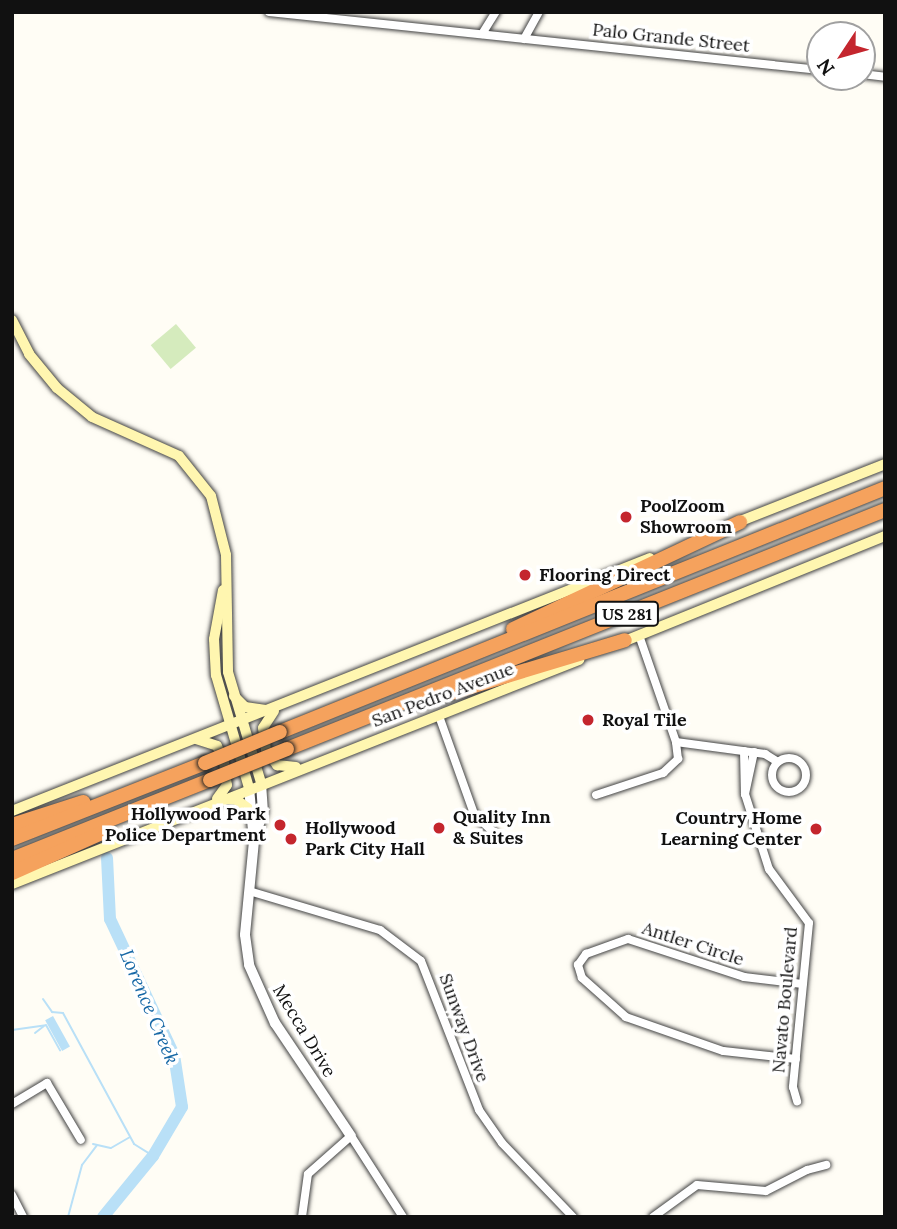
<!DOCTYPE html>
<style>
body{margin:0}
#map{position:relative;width:897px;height:1229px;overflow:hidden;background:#fffdf5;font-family:Lora,serif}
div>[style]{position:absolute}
.green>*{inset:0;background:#d5ebbd;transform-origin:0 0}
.water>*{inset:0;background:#b9e0f7;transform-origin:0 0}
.stream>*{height:2px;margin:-1px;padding:0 1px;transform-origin:1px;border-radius:1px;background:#b9e0f7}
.river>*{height:12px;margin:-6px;padding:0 6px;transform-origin:6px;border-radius:6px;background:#b9e0f7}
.roads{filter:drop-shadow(0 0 2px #444) drop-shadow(0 0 2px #444)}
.minor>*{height:8px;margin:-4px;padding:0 4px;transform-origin:4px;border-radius:4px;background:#fff}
.minor>.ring{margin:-4px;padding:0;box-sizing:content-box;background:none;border:8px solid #fff;border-radius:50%}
.tertiary>*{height:10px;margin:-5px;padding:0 5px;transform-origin:5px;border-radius:5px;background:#fff}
.secondary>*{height:10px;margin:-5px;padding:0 5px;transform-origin:5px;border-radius:5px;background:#fff6b0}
.motorway>*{height:14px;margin:-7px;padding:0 7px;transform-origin:7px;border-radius:7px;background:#f5a25d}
.bridges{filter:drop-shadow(0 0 2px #222) drop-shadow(0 0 2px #222)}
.motorway-bridge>*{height:14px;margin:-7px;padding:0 7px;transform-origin:7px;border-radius:7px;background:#f5a25d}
.dots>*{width:19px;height:19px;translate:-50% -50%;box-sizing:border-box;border:4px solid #fff;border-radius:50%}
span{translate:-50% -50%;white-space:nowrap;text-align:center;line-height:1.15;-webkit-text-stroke:7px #fff;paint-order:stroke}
.shield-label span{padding:2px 5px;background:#fff;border:2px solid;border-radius:5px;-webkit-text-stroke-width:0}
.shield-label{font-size:16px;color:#111;font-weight:700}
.street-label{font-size:18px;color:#111}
.poi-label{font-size:18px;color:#111;font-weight:700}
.left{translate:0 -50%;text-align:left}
.right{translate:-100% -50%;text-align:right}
.water-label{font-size:19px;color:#1768a6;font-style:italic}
.frame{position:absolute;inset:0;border:14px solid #111;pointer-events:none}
.north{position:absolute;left:806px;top:21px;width:70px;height:70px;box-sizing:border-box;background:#fff;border:2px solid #a0a0a0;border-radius:50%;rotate:234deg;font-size:19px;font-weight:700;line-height:28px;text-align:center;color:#111}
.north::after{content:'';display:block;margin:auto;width:24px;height:32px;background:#c4262e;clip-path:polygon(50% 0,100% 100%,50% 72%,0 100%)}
</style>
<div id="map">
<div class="green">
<div style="left:176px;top:324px;width:31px;height:33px;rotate:50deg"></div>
</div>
<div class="water">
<div style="left:53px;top:1016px;width:35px;height:9px;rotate:61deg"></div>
</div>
<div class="stream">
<div style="left:43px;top:999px;width:16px;rotate:55deg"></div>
<div style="left:52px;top:1012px;width:11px;rotate:5deg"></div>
<div style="left:63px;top:1013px;width:149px;rotate:61.5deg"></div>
<div style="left:134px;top:1144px;width:22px;rotate:32deg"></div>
<div style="left:12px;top:1030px;width:34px;rotate:-8deg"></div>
<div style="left:46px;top:1025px;width:29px;rotate:61deg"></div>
<div style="left:35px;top:1033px;width:11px;rotate:-38deg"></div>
<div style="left:93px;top:1144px;width:18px;rotate:13deg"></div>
<div style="left:111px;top:1148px;width:22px;rotate:-30deg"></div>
<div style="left:32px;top:1216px;width:5px;rotate:11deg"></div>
<div style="left:68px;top:1217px;width:54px;rotate:-74.9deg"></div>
<div style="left:82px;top:1165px;width:25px;rotate:-53deg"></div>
</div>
<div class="river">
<div style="left:103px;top:1217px;width:79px;rotate:-50.7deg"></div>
<div style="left:153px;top:1156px;width:57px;rotate:-59.4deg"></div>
<div style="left:182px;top:1107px;width:53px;rotate:-98.7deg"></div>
<div style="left:174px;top:1055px;width:150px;rotate:-115.2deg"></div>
<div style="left:110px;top:919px;width:61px;rotate:-92.8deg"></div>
</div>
<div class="roads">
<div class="minor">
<div style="left:269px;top:12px;width:554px;rotate:6.01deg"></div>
<div style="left:482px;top:34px;width:26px;rotate:-58deg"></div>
<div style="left:524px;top:39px;width:31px;rotate:-61deg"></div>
<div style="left:862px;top:74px;width:23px;rotate:7deg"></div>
<div style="left:439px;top:716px;width:104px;rotate:70.3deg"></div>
<div style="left:474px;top:814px;width:26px;rotate:43deg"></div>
<div style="left:676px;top:742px;width:90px;rotate:7.7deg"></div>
<div style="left:765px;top:754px;width:15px;rotate:32deg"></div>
<div style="left:744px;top:751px;width:43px;rotate:88.7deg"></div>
<div style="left:745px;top:794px;width:79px;rotate:72.3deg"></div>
<div style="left:769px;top:869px;width:67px;rotate:53.5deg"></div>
<div style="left:809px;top:923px;width:165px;rotate:95.6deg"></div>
<div style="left:793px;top:1087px;width:15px;rotate:74deg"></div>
<div class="ring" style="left:772px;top:758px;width:26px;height:26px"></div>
<div style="left:745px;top:794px;width:43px;rotate:-77.9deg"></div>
<div style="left:596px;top:795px;width:71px;rotate:-18.2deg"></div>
<div style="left:663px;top:773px;width:21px;rotate:-43deg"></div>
<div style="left:678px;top:759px;width:17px;rotate:-97deg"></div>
<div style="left:676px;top:742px;width:113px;rotate:-109.1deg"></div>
<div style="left:249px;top:891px;width:137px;rotate:16.6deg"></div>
<div style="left:380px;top:930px;width:51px;rotate:37.1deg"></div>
<div style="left:421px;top:961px;width:160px;rotate:68.7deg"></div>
<div style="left:479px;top:1110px;width:40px;rotate:55.1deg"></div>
<div style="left:502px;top:1143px;width:103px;rotate:46.2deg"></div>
<div style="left:796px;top:1059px;width:73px;rotate:-173.7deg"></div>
<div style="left:723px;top:1051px;width:103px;rotate:-160.7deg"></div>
<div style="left:626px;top:1017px;width:59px;rotate:-138.4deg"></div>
<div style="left:582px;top:978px;width:14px;rotate:-107deg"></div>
<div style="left:578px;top:965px;width:14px;rotate:-54deg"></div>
<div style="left:586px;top:954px;width:45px;rotate:-19.7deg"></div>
<div style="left:628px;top:939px;width:122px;rotate:18.1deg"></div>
<div style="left:744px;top:977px;width:59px;rotate:6.8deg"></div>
<div style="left:12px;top:1104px;width:41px;rotate:-31deg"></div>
<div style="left:47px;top:1083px;width:66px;rotate:59.2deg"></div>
<div style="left:12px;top:1195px;width:25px;rotate:63deg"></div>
<div style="left:302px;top:1217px;width:43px;rotate:-82.1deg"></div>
<div style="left:308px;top:1174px;width:57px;rotate:-41.5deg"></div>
<div style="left:351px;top:1136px;width:96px;rotate:57.3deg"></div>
<div style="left:653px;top:1217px;width:54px;rotate:-36deg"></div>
<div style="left:697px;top:1185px;width:69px;rotate:5deg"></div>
<div style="left:766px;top:1191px;width:46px;rotate:-27.1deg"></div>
<div style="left:807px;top:1170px;width:20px;rotate:-15deg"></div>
</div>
<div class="tertiary">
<div style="left:249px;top:788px;width:53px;rotate:84.6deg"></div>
<div style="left:254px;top:841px;width:94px;rotate:95.5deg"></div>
<div style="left:245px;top:935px;width:30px;rotate:82deg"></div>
<div style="left:249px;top:965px;width:64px;rotate:65.9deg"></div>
<div style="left:275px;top:1023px;width:136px;rotate:56.1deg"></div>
<div style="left:257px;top:830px;width:19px;rotate:-72deg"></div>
<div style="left:263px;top:812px;width:29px;rotate:-94deg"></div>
</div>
<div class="secondary">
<div style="left:12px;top:320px;width:38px;rotate:63deg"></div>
<div style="left:29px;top:354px;width:44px;rotate:50.5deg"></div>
<div style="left:57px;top:388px;width:45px;rotate:39.6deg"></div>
<div style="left:92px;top:417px;width:95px;rotate:24.1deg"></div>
<div style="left:179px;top:456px;width:51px;rotate:51.3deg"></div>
<div style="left:211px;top:496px;width:61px;rotate:75.7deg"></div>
<div style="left:226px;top:555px;width:117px;rotate:89deg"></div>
<div style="left:228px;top:672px;width:116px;rotate:73.4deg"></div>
<div style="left:733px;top:524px;width:163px;rotate:-21.5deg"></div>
<div style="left:223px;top:590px;width:50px;rotate:100.4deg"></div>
<div style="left:214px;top:639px;width:36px;rotate:87deg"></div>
<div style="left:216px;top:675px;width:118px;rotate:73.7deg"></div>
<div style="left:620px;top:643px;width:286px;rotate:-22deg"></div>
<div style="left:234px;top:696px;width:16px;rotate:45deg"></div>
<div style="left:245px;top:707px;width:21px;rotate:8deg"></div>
<div style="left:274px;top:711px;width:20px;rotate:123deg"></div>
<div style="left:263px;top:728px;width:22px;rotate:82deg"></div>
<div style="left:266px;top:750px;width:19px;rotate:54deg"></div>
<div style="left:277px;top:765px;width:19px;rotate:6deg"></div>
<div style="left:196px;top:739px;width:22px;rotate:18deg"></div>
<div style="left:217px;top:746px;width:17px;rotate:66deg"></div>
<div style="left:224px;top:762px;width:23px;rotate:83deg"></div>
<div style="left:227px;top:785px;width:17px;rotate:126deg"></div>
<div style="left:225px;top:799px;width:12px;rotate:5deg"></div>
<div style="left:237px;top:800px;width:20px;rotate:37deg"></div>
<div style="left:12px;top:811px;width:686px;rotate:-21.63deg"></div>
<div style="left:12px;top:884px;width:610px;rotate:-21.56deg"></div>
</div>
<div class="motorway">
<div style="left:513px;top:629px;width:251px;rotate:-25.2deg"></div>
<div style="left:418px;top:703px;width:216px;rotate:-16.9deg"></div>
<div style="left:280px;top:732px;width:652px;rotate:-21.96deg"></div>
<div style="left:287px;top:749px;width:644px;rotate:-21.78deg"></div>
<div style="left:12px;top:825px;width:75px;rotate:-17.9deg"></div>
<div style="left:12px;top:839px;width:207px;rotate:-21.5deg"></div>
<div style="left:12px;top:859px;width:213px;rotate:-21.8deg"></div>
<div style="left:12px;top:873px;width:101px;rotate:-24deg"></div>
</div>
</div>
<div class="bridges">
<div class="motorway-bridge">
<div style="left:205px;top:763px;width:81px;rotate:-22.5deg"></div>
<div style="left:210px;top:780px;width:83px;rotate:-21.9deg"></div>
</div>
</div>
<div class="dots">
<div style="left:626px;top:517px;background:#c4262e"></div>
<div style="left:525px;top:575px;background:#c4262e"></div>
<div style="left:588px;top:720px;background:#c4262e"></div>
<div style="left:280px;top:825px;background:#c4262e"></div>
<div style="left:439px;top:828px;background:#c4262e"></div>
<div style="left:816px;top:829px;background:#c4262e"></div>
<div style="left:291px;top:839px;background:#c4262e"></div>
</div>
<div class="shield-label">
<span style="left:627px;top:614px">US 281</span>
</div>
<div class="street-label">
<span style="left:671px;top:38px;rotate:6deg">Palo Grande Street</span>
<span style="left:443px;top:695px;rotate:-21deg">San Pedro Avenue</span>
<span style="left:693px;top:944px;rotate:18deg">Antler Circle</span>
<span style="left:785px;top:1000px;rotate:-85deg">Navato Boulevard</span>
<span style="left:464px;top:1028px;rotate:70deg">Sunway Drive</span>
<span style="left:304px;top:1031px;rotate:59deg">Mecca Drive</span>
</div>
<div class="poi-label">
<span class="left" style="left:640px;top:517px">PoolZoom<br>Showroom</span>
<span class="left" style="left:539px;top:575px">Flooring Direct</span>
<span class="left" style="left:602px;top:720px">Royal Tile</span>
<span class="right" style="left:266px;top:825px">Hollywood Park<br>Police Department</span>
<span class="left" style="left:453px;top:828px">Quality Inn<br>&amp; Suites</span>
<span class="right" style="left:802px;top:829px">Country Home<br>Learning Center</span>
<span class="left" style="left:305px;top:839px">Hollywood<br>Park City Hall</span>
</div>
<div class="water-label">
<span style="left:149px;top:1007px;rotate:67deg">Lorence Creek</span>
</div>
<div class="frame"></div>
<div class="north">N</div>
</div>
